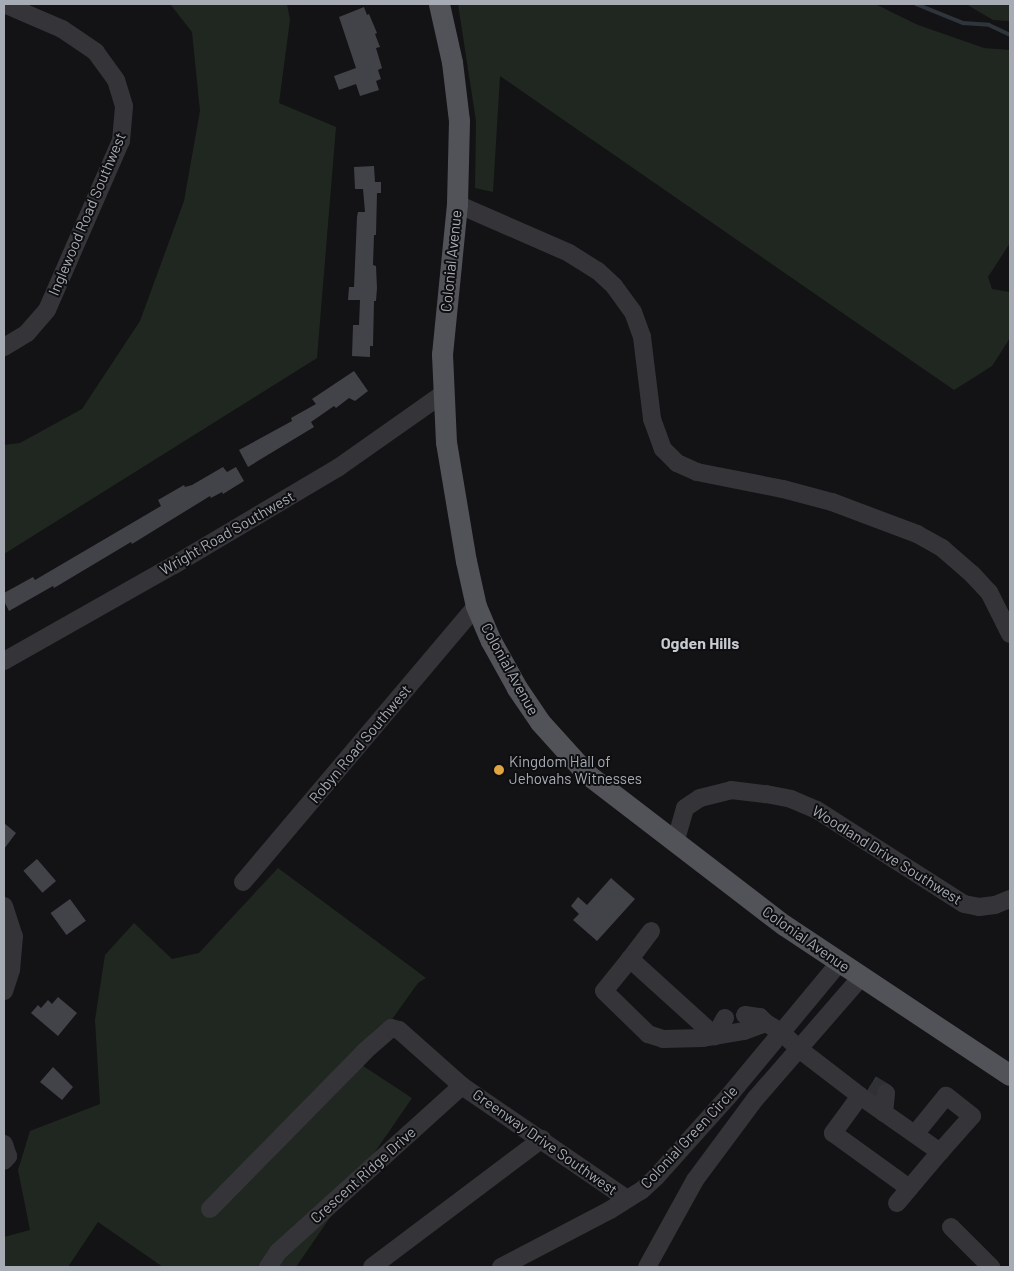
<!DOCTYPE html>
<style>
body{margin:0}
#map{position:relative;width:1014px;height:1271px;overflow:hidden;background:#131315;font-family:Barlow,sans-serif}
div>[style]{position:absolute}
.green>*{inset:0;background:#202720}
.stream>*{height:4px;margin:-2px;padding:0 2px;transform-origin:2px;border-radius:2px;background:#2e363c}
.building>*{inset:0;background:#424348;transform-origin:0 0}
.minor-tunnel>*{height:18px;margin-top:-9px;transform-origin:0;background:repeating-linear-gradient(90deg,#303135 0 18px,transparent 0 27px)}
.minor>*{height:18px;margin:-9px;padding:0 9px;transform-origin:9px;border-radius:9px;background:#353539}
.major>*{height:21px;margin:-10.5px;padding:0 10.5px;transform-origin:10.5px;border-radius:10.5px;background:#515358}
.dots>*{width:14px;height:14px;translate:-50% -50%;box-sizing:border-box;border:2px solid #0e0e10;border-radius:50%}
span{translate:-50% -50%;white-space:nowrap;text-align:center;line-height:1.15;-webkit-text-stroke:4px #0e0e10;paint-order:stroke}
.street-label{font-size:15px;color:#a6abb4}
.poi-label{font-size:15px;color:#a6abb4}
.left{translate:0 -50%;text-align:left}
.neighbourhood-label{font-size:16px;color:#c7cad0;font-weight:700}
.frame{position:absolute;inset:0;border:5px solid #a6abb4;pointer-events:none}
</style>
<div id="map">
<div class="green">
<div style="clip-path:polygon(170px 4px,287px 4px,290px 20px,279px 103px,336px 127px,317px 358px,4px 554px,4px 445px,20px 443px,82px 409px,140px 321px,184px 201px,200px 111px,192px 32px)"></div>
<div style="clip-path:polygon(458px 4px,875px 4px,918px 25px,984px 48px,1010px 50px,1010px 243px,988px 277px,992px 289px,1010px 292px,1010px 338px,992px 366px,954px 390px,500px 76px,493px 192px,475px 188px,476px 121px)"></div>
<div style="clip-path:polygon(966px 4px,1010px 4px,1010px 21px,993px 20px)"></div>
<div style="clip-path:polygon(278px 868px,426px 978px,418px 983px,360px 1064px,412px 1098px,296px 1267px,163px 1267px,98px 1222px,68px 1267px,4px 1267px,4px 1237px,30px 1230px,18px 1170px,30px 1131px,100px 1104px,95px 1020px,105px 955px,134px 923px,172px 959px,199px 953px)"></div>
</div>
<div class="stream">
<div style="left:916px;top:4px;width:51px;rotate:22deg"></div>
<div style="left:963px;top:23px;width:26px;rotate:4deg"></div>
<div style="left:989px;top:25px;width:23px;rotate:25deg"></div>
</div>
<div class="building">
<div style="clip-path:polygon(364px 7px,367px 15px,369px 14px,377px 33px,375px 34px,380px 47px,376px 48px,382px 68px,378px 70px,381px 79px,376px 81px,379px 90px,360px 96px,356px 84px,339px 90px,334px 76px,356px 68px,339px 17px)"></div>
<div style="clip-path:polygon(374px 166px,375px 182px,381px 182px,381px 193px,377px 193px,376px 235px,374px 235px,373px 265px,376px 266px,377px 288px,376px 301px,374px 301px,373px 346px,370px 346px,370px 357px,352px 356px,353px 325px,359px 325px,360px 300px,348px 300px,349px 287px,354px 287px,357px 217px,358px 212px,365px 212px,363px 189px,355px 189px,354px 167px)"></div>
<div style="clip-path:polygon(354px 371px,368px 391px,355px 401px,349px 398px,336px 408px,334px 406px,311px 422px,314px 427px,248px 467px,239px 450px,292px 421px,291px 418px,316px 404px,312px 399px)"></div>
<div style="clip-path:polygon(223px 467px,227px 472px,236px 467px,244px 481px,223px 494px,222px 492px,211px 498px,210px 496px,132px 544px,131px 542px,54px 588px,53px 586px,9px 611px,4px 601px,4px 593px,33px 577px,35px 580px,161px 506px,158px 500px,184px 485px,185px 487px,192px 485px)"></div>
<div style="clip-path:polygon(4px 823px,16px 833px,4px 849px)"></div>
<div style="left:37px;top:859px;width:29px;height:18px;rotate:49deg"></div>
<div style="clip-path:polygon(611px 878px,635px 899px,597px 941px,573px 920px,579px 914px,571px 906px,578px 897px,587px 905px)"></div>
<div style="left:70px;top:899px;width:27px;height:24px;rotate:54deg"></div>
<div style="clip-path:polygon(58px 997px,77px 1013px,58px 1036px,31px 1013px,38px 1005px,41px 1008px,48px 1000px,52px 1004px)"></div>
<div style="clip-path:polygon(53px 1067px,73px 1087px,62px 1100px,40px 1082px)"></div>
</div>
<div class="minor-tunnel">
<div style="left:871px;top:1084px;width:17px;rotate:31deg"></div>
</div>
<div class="minor">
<div style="left:457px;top:204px;width:122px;rotate:23.6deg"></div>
<div style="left:569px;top:253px;width:34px;rotate:32deg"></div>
<div style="left:598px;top:271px;width:22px;rotate:43deg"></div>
<div style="left:614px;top:286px;width:32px;rotate:54deg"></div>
<div style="left:633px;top:312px;width:27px;rotate:70deg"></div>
<div style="left:642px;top:337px;width:83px;rotate:83deg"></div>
<div style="left:652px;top:419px;width:32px;rotate:70deg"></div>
<div style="left:663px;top:449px;width:20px;rotate:45deg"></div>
<div style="left:677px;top:463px;width:22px;rotate:24deg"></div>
<div style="left:697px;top:472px;width:88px;rotate:11.2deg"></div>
<div style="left:783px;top:489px;width:51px;rotate:14.9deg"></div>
<div style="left:832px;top:502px;width:91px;rotate:20.6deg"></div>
<div style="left:917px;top:534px;width:29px;rotate:29deg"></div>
<div style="left:942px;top:548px;width:40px;rotate:41deg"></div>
<div style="left:972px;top:574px;width:25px;rotate:47deg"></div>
<div style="left:989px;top:592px;width:47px;rotate:63.4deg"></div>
<div style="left:4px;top:347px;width:27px;rotate:-31deg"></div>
<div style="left:27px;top:333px;width:30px;rotate:-49deg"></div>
<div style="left:47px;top:310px;width:184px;rotate:-66.4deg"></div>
<div style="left:121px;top:141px;width:35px;rotate:-85deg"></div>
<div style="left:124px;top:106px;width:27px;rotate:-107deg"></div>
<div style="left:116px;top:80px;width:34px;rotate:-126deg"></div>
<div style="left:96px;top:52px;width:41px;rotate:-145.9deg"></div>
<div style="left:62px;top:29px;width:63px;rotate:-156.7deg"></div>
<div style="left:4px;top:661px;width:195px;rotate:-29.5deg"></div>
<div style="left:174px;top:565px;width:192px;rotate:-30.7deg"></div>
<div style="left:339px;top:467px;width:127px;rotate:-35.1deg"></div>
<div style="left:675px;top:843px;width:36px;rotate:-74deg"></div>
<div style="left:685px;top:808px;width:18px;rotate:-34deg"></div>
<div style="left:700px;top:798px;width:32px;rotate:-14deg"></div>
<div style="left:731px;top:790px;width:35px;rotate:7deg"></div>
<div style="left:766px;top:794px;width:25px;rotate:11deg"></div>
<div style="left:791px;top:799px;width:28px;rotate:23deg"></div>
<div style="left:817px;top:810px;width:174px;rotate:32.6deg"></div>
<div style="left:964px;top:904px;width:15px;rotate:11deg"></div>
<div style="left:979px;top:907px;width:16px;rotate:-7deg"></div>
<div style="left:995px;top:905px;width:16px;rotate:-22deg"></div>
<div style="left:243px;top:882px;width:361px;rotate:-49.8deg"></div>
<div style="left:4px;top:906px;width:32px;rotate:72deg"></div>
<div style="left:14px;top:936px;width:34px;rotate:95deg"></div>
<div style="left:11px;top:970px;width:22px;rotate:108deg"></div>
<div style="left:630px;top:959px;width:35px;rotate:-53deg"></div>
<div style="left:745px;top:1015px;width:15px;rotate:8deg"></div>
<div style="left:760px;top:1017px;width:8px;rotate:45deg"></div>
<div style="left:725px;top:1018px;width:21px;rotate:119deg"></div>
<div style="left:715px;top:1036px;width:115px;rotate:-137.8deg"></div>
<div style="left:630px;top:959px;width:41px;rotate:129.1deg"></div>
<div style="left:604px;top:991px;width:62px;rotate:44.3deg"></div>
<div style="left:648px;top:1034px;width:16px;rotate:18deg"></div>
<div style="left:663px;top:1039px;width:40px;rotate:-1.4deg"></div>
<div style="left:703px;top:1038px;width:42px;rotate:-9.7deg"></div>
<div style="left:744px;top:1031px;width:23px;rotate:-20deg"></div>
<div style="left:766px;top:1023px;width:17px;rotate:31deg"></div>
<div style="left:781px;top:1032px;width:25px;rotate:43deg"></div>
<div style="left:799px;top:1049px;width:77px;rotate:37.6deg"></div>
<div style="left:860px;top:1096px;width:98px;rotate:35deg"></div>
<div style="left:940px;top:1152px;width:48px;rotate:-48.4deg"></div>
<div style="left:972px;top:1116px;width:33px;rotate:-142deg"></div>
<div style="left:946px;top:1096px;width:49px;rotate:129.2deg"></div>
<div style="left:860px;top:1096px;width:46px;rotate:126.1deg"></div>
<div style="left:833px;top:1133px;width:94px;rotate:35.9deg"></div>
<div style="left:884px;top:1113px;width:20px;rotate:-84deg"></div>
<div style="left:4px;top:1144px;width:13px;rotate:72deg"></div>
<div style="left:8px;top:1156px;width:6px;rotate:129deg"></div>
<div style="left:897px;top:1203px;width:67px;rotate:-49.9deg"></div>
<div style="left:210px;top:1209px;width:221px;rotate:-45.5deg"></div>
<div style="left:365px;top:1051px;width:35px;rotate:-41deg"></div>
<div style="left:391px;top:1028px;width:8px;rotate:14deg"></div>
<div style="left:399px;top:1030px;width:84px;rotate:41.6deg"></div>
<div style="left:462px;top:1086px;width:200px;rotate:34.4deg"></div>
<div style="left:951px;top:1227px;width:57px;rotate:45deg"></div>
<div style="left:268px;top:1267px;width:18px;rotate:-56deg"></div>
<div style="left:278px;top:1252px;width:248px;rotate:-42.1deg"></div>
<div style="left:372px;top:1267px;width:213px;rotate:-37deg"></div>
<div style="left:501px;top:1267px;width:123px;rotate:-27.6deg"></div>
<div style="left:610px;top:1210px;width:36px;rotate:-32deg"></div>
<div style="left:641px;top:1191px;width:21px;rotate:-43deg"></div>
<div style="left:656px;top:1177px;width:106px;rotate:-48.1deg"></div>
<div style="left:727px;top:1098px;width:177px;rotate:-50.3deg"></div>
<div style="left:647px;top:1267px;width:99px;rotate:-61.1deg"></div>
<div style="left:695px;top:1180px;width:102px;rotate:-53.4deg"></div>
<div style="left:756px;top:1098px;width:160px;rotate:-49deg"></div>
</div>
<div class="major">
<div style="left:439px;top:4px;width:59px;rotate:77.4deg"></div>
<div style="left:452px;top:62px;width:59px;rotate:83.2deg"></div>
<div style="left:459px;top:121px;width:83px;rotate:91.4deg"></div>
<div style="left:457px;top:204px;width:151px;rotate:95.7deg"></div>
<div style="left:442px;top:354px;width:88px;rotate:87.4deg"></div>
<div style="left:446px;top:442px;width:121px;rotate:80.5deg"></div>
<div style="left:466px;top:561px;width:46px;rotate:77.5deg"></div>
<div style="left:476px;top:606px;width:38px;rotate:67deg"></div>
<div style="left:491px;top:641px;width:54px;rotate:61deg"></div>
<div style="left:517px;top:688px;width:41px;rotate:55.9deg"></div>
<div style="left:540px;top:722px;width:70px;rotate:47.9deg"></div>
<div style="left:587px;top:774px;width:248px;rotate:37.5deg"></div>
<div style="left:784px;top:925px;width:271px;rotate:33.6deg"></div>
</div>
<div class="dots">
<div style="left:499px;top:770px;background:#e0a440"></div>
</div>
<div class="street-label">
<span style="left:87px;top:214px;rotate:-67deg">Inglewood Road Southwest</span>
<span style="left:451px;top:261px;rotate:-84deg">Colonial Avenue</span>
<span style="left:227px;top:533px;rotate:-30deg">Wright Road Southwest</span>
<span style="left:510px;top:669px;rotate:61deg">Colonial Avenue</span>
<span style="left:360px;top:744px;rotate:-50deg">Robyn Road Southwest</span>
<span style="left:887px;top:855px;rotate:32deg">Woodland Drive Southwest</span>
<span style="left:806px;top:939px;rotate:35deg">Colonial Avenue</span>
<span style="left:689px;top:1137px;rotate:-47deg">Colonial Green Circle</span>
<span style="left:545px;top:1142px;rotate:35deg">Greenway Drive Southwest</span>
<span style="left:363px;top:1175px;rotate:-42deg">Crescent Ridge Drive</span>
</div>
<div class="poi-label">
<span class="left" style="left:509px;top:770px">Kingdom Hall of<br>Jehovahs Witnesses</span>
</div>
<div class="neighbourhood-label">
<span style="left:700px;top:643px">Ogden Hills</span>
</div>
<div class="frame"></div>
</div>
